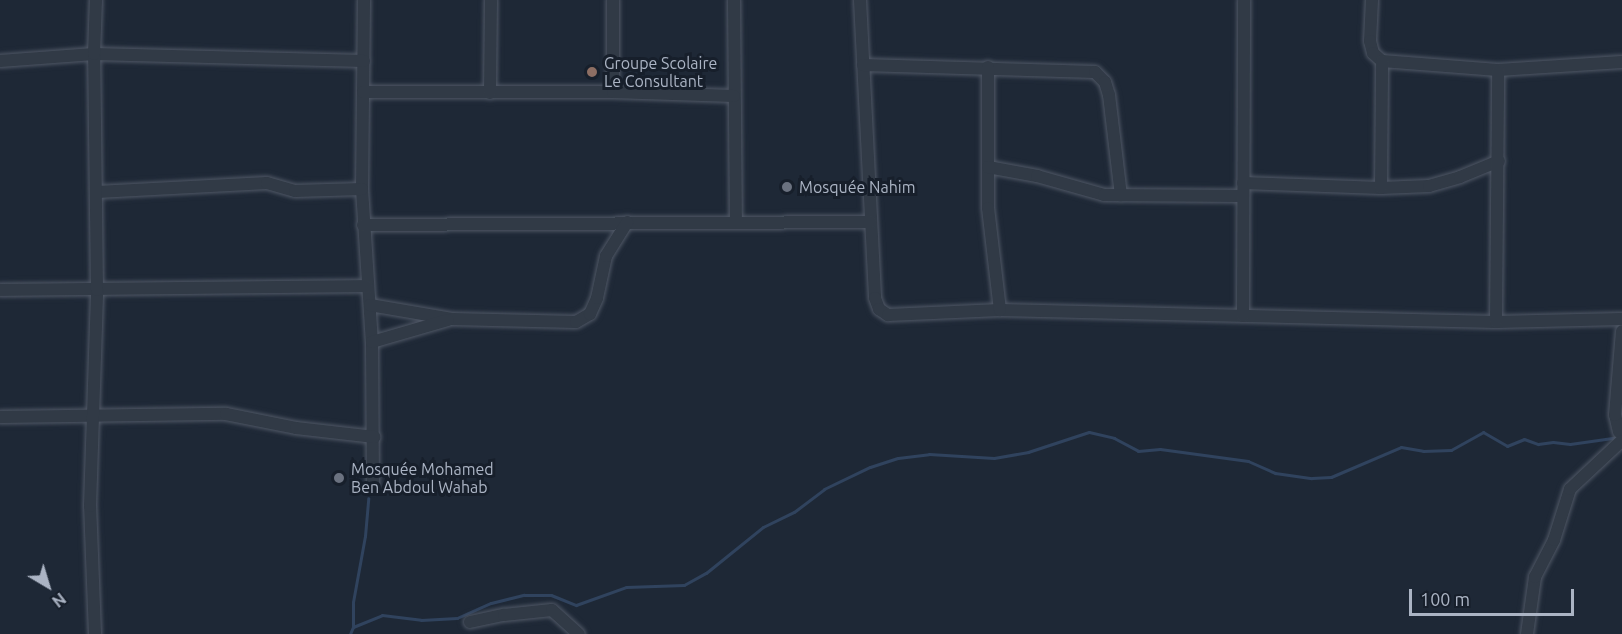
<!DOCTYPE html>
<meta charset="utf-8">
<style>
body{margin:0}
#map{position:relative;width:1622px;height:634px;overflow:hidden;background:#1e2836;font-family:Ubuntu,sans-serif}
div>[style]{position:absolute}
.stream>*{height:3px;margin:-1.5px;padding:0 1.5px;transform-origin:1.5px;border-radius:1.5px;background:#30435e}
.roads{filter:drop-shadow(0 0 2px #4f5765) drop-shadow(0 0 2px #4f5765)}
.street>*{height:12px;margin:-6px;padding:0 6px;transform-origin:6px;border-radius:6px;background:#313a46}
.dots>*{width:16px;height:16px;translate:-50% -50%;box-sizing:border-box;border:3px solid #171f2b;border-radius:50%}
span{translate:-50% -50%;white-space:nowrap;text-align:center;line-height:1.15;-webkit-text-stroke:6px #171f2b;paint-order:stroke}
.poi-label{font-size:16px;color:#abb4c4}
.left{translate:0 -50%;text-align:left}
.north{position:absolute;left:18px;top:556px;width:60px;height:60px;-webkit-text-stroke:4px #171f2b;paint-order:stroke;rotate:142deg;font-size:16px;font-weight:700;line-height:24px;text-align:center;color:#abb4c4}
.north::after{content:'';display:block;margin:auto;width:21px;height:27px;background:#abb4c4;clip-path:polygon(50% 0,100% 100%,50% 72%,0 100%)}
.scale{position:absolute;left:1409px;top:589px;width:165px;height:27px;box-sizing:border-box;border:3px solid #abb4c4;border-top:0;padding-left:8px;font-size:18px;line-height:21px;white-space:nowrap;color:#abb4c4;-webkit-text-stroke:4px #171f2b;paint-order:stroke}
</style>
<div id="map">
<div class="stream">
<div style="left:353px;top:627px;width:25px;rotate:-90deg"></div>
<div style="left:353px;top:602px;width:67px;rotate:-79.7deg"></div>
<div style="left:365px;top:536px;width:38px;rotate:-85deg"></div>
<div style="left:350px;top:634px;width:8px;rotate:-67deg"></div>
<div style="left:353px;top:627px;width:31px;rotate:-22deg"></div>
<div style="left:382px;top:615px;width:39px;rotate:7deg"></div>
<div style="left:421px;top:620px;width:36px;rotate:-3deg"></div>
<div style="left:457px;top:618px;width:37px;rotate:-24deg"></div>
<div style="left:491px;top:603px;width:34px;rotate:-14deg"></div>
<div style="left:524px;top:595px;width:27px"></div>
<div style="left:551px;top:595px;width:27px;rotate:22deg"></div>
<div style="left:576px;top:605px;width:53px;rotate:-19.8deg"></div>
<div style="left:626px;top:587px;width:58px;rotate:-2deg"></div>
<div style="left:684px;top:585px;width:25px;rotate:-29deg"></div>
<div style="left:706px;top:573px;width:73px;rotate:-38.9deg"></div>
<div style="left:763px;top:527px;width:34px;rotate:-26deg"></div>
<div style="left:794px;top:512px;width:38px;rotate:-37deg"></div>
<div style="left:824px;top:489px;width:51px;rotate:-25.6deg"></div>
<div style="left:870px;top:467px;width:29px;rotate:-18deg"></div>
<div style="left:898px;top:458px;width:31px;rotate:-7deg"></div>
<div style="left:929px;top:454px;width:65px;rotate:3.5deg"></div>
<div style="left:994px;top:458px;width:35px;rotate:-10deg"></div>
<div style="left:1028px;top:452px;width:64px;rotate:-18.2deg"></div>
<div style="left:1089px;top:432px;width:26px;rotate:13deg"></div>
<div style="left:1114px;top:438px;width:27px;rotate:28deg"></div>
<div style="left:1138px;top:451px;width:22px;rotate:-5deg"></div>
<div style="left:1160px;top:449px;width:89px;rotate:7.8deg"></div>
<div style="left:1248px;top:461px;width:30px;rotate:24deg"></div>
<div style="left:1275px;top:473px;width:37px;rotate:8deg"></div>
<div style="left:1312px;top:478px;width:19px;rotate:-3deg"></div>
<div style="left:1331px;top:477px;width:76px;rotate:-23.2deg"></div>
<div style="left:1401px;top:447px;width:22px;rotate:10deg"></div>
<div style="left:1423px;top:451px;width:28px;rotate:-2deg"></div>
<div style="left:1451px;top:450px;width:37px;rotate:-29deg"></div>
<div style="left:1483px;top:432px;width:28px;rotate:30deg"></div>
<div style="left:1507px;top:446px;width:18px;rotate:-22deg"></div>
<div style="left:1524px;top:439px;width:15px;rotate:20deg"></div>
<div style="left:1538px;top:444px;width:15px;rotate:-8deg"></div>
<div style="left:1553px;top:442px;width:17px;rotate:7deg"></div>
<div style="left:1570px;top:444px;width:50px;rotate:-8deg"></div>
</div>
<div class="roads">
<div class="street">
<div style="left:364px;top:0;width:189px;rotate:90.6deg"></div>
<div style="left:362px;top:189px;width:153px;rotate:86.3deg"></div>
<div style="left:372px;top:342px;width:142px;rotate:89.6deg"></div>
<div style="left:613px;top:0;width:92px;rotate:90deg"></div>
<div style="left:734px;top:0;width:222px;rotate:89.5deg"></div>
<div style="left:860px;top:0;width:298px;rotate:87.1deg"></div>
<div style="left:875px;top:298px;width:12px;rotate:70deg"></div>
<div style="left:879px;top:309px;width:11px;rotate:34deg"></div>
<div style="left:888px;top:315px;width:112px;rotate:-2.6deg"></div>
<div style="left:1000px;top:310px;width:496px;rotate:1.4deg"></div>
<div style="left:1496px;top:322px;width:126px;rotate:-1.4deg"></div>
<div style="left:1372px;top:0;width:41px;rotate:92.8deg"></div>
<div style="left:1370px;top:41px;width:12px;rotate:76deg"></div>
<div style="left:1373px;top:53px;width:12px;rotate:42deg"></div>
<div style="left:1382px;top:61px;width:116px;rotate:4.4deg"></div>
<div style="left:1498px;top:70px;width:124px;rotate:-3.7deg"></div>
<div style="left:0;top:61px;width:94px;rotate:-4.3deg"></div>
<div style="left:94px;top:54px;width:270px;rotate:1.5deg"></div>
<div style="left:863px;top:65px;width:232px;rotate:1.7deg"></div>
<div style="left:1095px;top:72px;width:14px;rotate:45deg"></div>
<div style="left:1105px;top:82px;width:14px;rotate:73deg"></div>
<div style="left:1109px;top:95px;width:101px;rotate:83.2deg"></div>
<div style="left:988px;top:67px;width:141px;rotate:90deg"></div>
<div style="left:988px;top:208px;width:103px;rotate:83.3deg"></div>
<div style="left:363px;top:92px;width:250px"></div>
<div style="left:613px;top:92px;width:121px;rotate:1.9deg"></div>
<div style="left:490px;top:93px;width:93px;rotate:-89.4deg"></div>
<div style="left:988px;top:167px;width:50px;rotate:10.4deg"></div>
<div style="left:1037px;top:176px;width:70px;rotate:15.8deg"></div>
<div style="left:1104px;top:195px;width:139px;rotate:0.4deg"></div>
<div style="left:1243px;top:183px;width:138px;rotate:2.1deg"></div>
<div style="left:1381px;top:188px;width:48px;rotate:-2.4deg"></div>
<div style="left:1429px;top:186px;width:32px;rotate:-16deg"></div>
<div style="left:1460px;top:177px;width:42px;rotate:-22.3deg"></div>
<div style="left:1381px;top:188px;width:127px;rotate:-89.5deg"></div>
<div style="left:97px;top:192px;width:170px;rotate:-3deg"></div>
<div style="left:267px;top:183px;width:29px;rotate:16deg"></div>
<div style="left:295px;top:191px;width:67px;rotate:-1.7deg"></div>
<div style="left:363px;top:225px;width:508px;rotate:-0.34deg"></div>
<div style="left:0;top:290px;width:367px;rotate:-0.6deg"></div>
<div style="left:370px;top:305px;width:83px;rotate:9.7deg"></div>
<div style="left:452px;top:319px;width:124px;rotate:1.4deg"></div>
<div style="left:576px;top:322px;width:16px;rotate:-30deg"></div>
<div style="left:590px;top:314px;width:17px;rotate:-66deg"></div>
<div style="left:597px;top:298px;width:43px;rotate:-77.9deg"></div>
<div style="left:606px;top:256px;width:40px;rotate:-58deg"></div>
<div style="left:1243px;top:316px;width:316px;rotate:-89.8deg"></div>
<div style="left:1496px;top:322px;width:252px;rotate:-89.5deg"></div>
<div style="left:372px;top:342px;width:79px;rotate:-16.1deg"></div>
<div style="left:0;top:417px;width:226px;rotate:-0.8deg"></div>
<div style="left:226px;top:414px;width:71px;rotate:11.3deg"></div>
<div style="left:296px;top:428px;width:79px;rotate:6.6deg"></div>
<div style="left:1619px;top:432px;width:17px;rotate:-103deg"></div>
<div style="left:1615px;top:415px;width:84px;rotate:-85.2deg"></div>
<div style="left:470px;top:622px;width:35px;rotate:-12deg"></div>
<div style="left:504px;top:615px;width:48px;rotate:-5.9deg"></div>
<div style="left:552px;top:610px;width:36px;rotate:42deg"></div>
<div style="left:95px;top:634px;width:128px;rotate:-92.2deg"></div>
<div style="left:90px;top:506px;width:216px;rotate:-88.1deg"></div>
<div style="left:97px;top:290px;width:236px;rotate:-90.7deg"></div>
<div style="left:94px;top:54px;width:54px;rotate:-87.9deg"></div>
<div style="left:1527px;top:634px;width:58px;rotate:-82deg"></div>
<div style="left:1535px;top:577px;width:42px;rotate:-62.8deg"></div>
<div style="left:1554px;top:540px;width:53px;rotate:-72.6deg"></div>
<div style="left:1570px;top:489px;width:69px;rotate:-43.2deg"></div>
</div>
</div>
<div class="dots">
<div style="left:592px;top:72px;background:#8d6e63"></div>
<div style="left:787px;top:187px;background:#6b7280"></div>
<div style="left:339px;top:478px;background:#6b7280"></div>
</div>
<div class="poi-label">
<span class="left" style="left:604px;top:72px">Groupe Scolaire<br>Le Consultant</span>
<span class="left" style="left:799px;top:187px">Mosquée Nahim</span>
<span class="left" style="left:351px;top:478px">Mosquée Mohamed<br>Ben Abdoul Wahab</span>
</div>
<div class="north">N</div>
<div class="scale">100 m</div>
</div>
